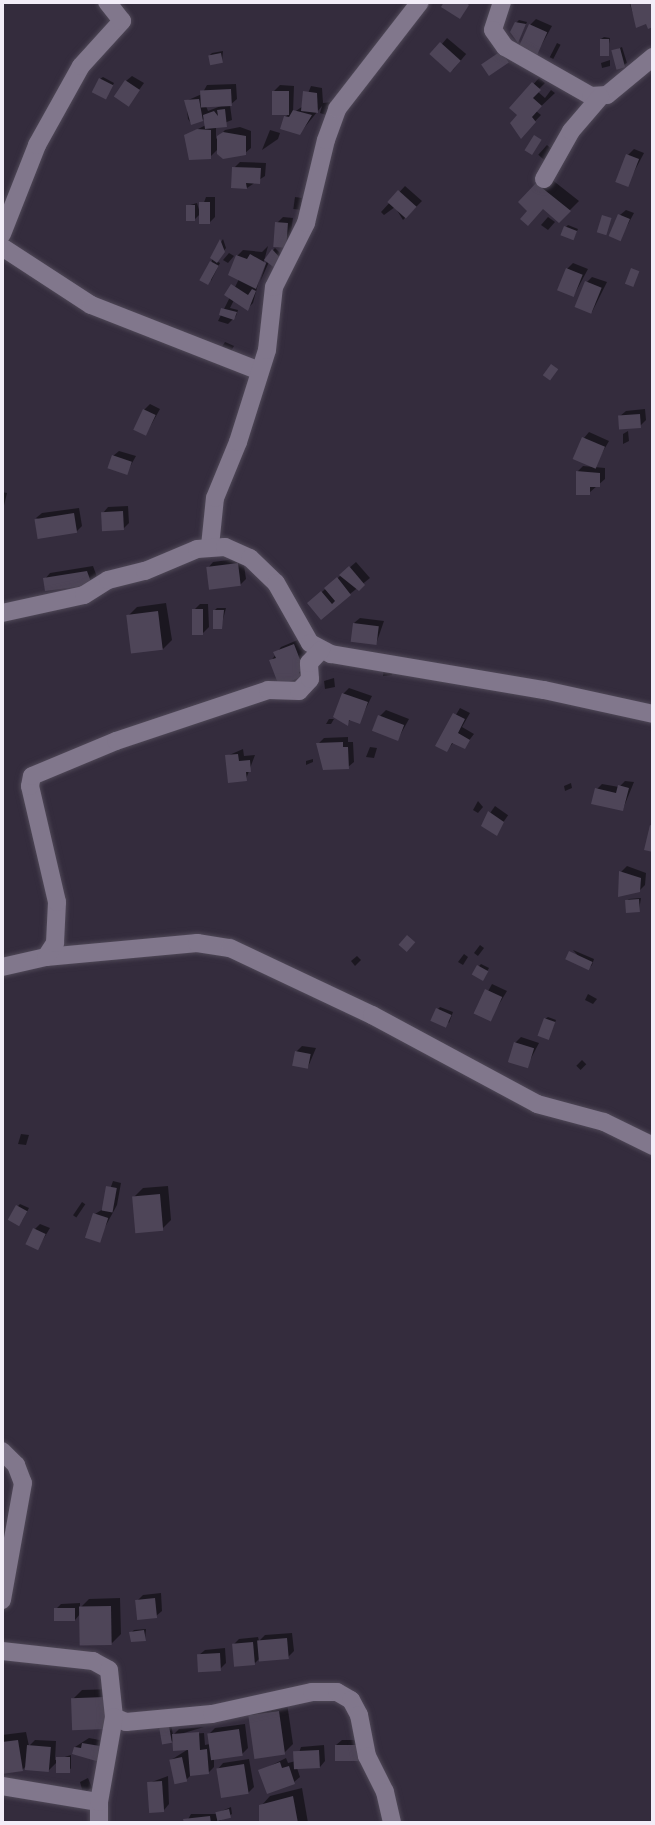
<!DOCTYPE html>
<style>
body{margin:0}
#map{position:relative;width:655px;height:1825px;overflow:hidden;background:#342c3d;font-family:"Space Grotesk",sans-serif}
div>[style]{position:absolute}
.shadow>*{inset:0;background:#0007;transform-origin:0 0}
.building>*{inset:0;background:#4e4558;transform-origin:0 0}
.roads{filter:drop-shadow(0 0 2px #4f4857) drop-shadow(0 0 2px #4f4857)}
.minor>*{height:18px;margin:-9px;padding:0 9px;transform-origin:9px;border-radius:9px;background:#81778c}
span{translate:-50% -50%;white-space:nowrap;text-align:center;line-height:1.15;-webkit-text-stroke:6px #1a161e;paint-order:stroke}
.frame{position:absolute;inset:0;border:4px solid #f2edf8;pointer-events:none}
</style>
<div id="map">
<div class="shadow">
<div style="clip-path:polygon(629px 2px,653px 2px,653px 25px,649px 27px,647px 21px,637px 25px)"></div>
<div style="clip-path:polygon(536px 19px,552px 26px,537px 53px,530px 25px)"></div>
<div style="clip-path:polygon(519px 20px,527px 22px,518px 40px,516px 23px)"></div>
<div style="clip-path:polygon(604px 37px,610px 38px,607px 55px,601px 39px)"></div>
<div style="left:447px;top:38px;width:25px;height:21px;rotate:40deg"></div>
<div style="left:557px;top:43px;width:4px;height:16px;rotate:27deg"></div>
<div style="clip-path:polygon(622px 47px,627px 63px,624px 65px,613px 51px)"></div>
<div style="clip-path:polygon(223px 51px,222px 61px,210px 55px,212px 53px)"></div>
<div style="clip-path:polygon(610px 60px,610px 66px,602px 68px,601px 63px)"></div>
<div style="clip-path:polygon(132px 76px,144px 83px,129px 104px,126px 81px)"></div>
<div style="clip-path:polygon(103px 77px,114px 83px,107px 95px,100px 79px)"></div>
<div style="clip-path:polygon(539px 78px,545px 83px,537px 91px,545px 98px,551px 90px,555px 93px,536px 111px,541px 115px,521px 136px,520px 115px,512px 108px)"></div>
<div style="clip-path:polygon(evenodd,236px 84px,237px 99px,230px 105px,232px 120px,216px 126px,216px 139px,225px 130px,240px 127px,251px 131px,251px 148px,245px 153px,218px 149px,210px 157px,186px 135px,206px 125px,205px 119px,191px 123px,188px 119px,186px 101px,202px 94px,207px 85px,236px 84px,206px 106px,221px 106px,208px 111px,206px 106px)"></div>
<div style="clip-path:polygon(280px 85px,294px 86px,293px 113px,303px 106px,311px 86px,322px 88px,323px 103px,332px 102px,326px 115px,320px 113px,322px 106px,300px 133px,285px 117px,289px 114px,273px 113px,274px 91px)"></div>
<div style="clip-path:polygon(270px 130px,280px 133px,278px 139px,262px 150px)"></div>
<div style="left:547px;top:145px;width:12px;height:13px;rotate:42deg"></div>
<div style="clip-path:polygon(634px 149px,644px 153px,627px 185px,628px 155px)"></div>
<div style="clip-path:polygon(240px 162px,266px 163px,265px 176px,247px 188px,234px 168px)"></div>
<div style="clip-path:polygon(546px 175px,579px 201px,559px 221px,544px 207px,530px 211px)"></div>
<div style="clip-path:polygon(405px 186px,422px 201px,403px 220px,395px 207px,384px 215px,381px 212px)"></div>
<div style="clip-path:polygon(206px 197px,215px 197px,215px 217px,209px 223px,200px 214px,195px 219px,187px 206px,197px 203px,200px 213px)"></div>
<div style="left:295px;top:197px;width:7px;height:12px;rotate:8deg"></div>
<div style="clip-path:polygon(626px 210px,634px 213px,620px 239px,620px 215px)"></div>
<div style="clip-path:polygon(283px 217px,293px 218px,290px 240px,285px 246px,277px 223px)"></div>
<div style="clip-path:polygon(548px 217px,555px 222px,548px 230px,541px 225px)"></div>
<div style="clip-path:polygon(568px 225px,578px 229px,573px 239px,566px 227px)"></div>
<div style="clip-path:polygon(223px 239px,226px 248px,216px 261px,220px 263px,211px 281px,212px 257px)"></div>
<div style="clip-path:polygon(268px 246px,253px 303px,247px 309px,234px 300px,230px 308px,238px 310px,236px 316px,228px 324px,218px 321px,239px 279px,237px 256px,243px 250px,262px 252px)"></div>
<div style="clip-path:polygon(275px 248px,284px 257px,269px 262px,260px 282px,269px 255px)"></div>
<div style="clip-path:polygon(229px 253px,234px 256px,228px 263px,223px 260px)"></div>
<div style="clip-path:polygon(573px 263px,588px 269px,574px 295px,567px 269px)"></div>
<div style="clip-path:polygon(592px 277px,607px 282px,592px 312px,587px 282px)"></div>
<div style="clip-path:polygon(225px 342px,234px 346px,230px 353px,221px 348px)"></div>
<div style="clip-path:polygon(150px 404px,160px 409px,146px 434px,144px 410px)"></div>
<div style="clip-path:polygon(645px 409px,646px 420px,640px 426px,620px 416px,626px 411px)"></div>
<div style="clip-path:polygon(628px 431px,629px 441px,623px 444px,623px 434px)"></div>
<div style="clip-path:polygon(589px 432px,609px 441px,594px 467px,605px 468px,605px 479px,589px 493px,577px 472px,583px 466px,594px 467px,584px 438px)"></div>
<div style="clip-path:polygon(119px 451px,136px 456px,127px 472px,113px 456px)"></div>
<div style="clip-path:polygon(2px 492px,7px 493px,2px 514px)"></div>
<div style="clip-path:polygon(128px 506px,129px 523px,123px 529px,103px 513px,108px 507px)"></div>
<div style="clip-path:polygon(79px 508px,82px 526px,76px 532px,36px 518px,42px 513px)"></div>
<div style="clip-path:polygon(243px 558px,246px 579px,240px 585px,208px 568px,213px 562px)"></div>
<div style="clip-path:polygon(356px 562px,370px 578px,321px 617px,315px 598px)"></div>
<div style="clip-path:polygon(93px 566px,97px 577px,91px 583px,45px 579px,50px 573px)"></div>
<div style="clip-path:polygon(166px 603px,172px 640px,163px 649px,128px 616px,137px 607px)"></div>
<div style="clip-path:polygon(200px 604px,208px 604px,209px 627px,203px 633px,194px 610px)"></div>
<div style="clip-path:polygon(217px 608px,226px 608px,221px 627px,214px 611px)"></div>
<div style="clip-path:polygon(360px 618px,384px 621px,376px 644px,354px 623px)"></div>
<div style="clip-path:polygon(300px 639px,309px 663px,300px 676px,271px 661px,281px 647px)"></div>
<div style="clip-path:polygon(393px 665px,392px 675px,383px 676px,384px 667px)"></div>
<div style="clip-path:polygon(334px 678px,335px 687px,325px 689px,324px 681px)"></div>
<div style="clip-path:polygon(349px 688px,372px 696px,359px 722px,351px 719px,347px 723px,343px 694px)"></div>
<div style="clip-path:polygon(460px 708px,470px 713px,462px 727px,474px 734px,464px 747px,454px 742px,447px 750px,438px 745px)"></div>
<div style="clip-path:polygon(386px 710px,409px 719px,398px 739px,380px 716px)"></div>
<div style="clip-path:polygon(329px 719px,334px 719px,331px 724px,326px 724px)"></div>
<div style="clip-path:polygon(348px 737px,348px 742px,353px 742px,354px 762px,348px 767px,318px 744px,324px 738px)"></div>
<div style="clip-path:polygon(370px 747px,377px 748px,374px 758px,366px 757px)"></div>
<div style="clip-path:polygon(243px 749px,244px 756px,255px 755px,246px 779px,227px 756px)"></div>
<div style="clip-path:polygon(313px 759px,313px 762px,306px 765px,306px 761px)"></div>
<div style="clip-path:polygon(625px 781px,634px 782px,623px 809px,597px 789px,602px 784px,619px 787px)"></div>
<div style="clip-path:polygon(571px 783px,572px 788px,565px 791px,564px 786px)"></div>
<div style="clip-path:polygon(478px 801px,483px 807px,478px 813px,473px 810px)"></div>
<div style="left:495px;top:806px;width:16px;height:22px;rotate:35deg"></div>
<div style="clip-path:polygon(627px 866px,646px 873px,645px 885px,639px 891px,621px 872px)"></div>
<div style="clip-path:polygon(641px 898px,639px 910px,626px 901px,629px 899px)"></div>
<div style="left:480px;top:945px;width:5px;height:10px;rotate:37deg"></div>
<div style="clip-path:polygon(573px 950px,594px 959px,592px 965px,589px 968px)"></div>
<div style="clip-path:polygon(464px 954px,468px 957px,463px 965px,458px 962px)"></div>
<div style="clip-path:polygon(357px 956px,361px 960px,355px 966px,351px 961px)"></div>
<div style="clip-path:polygon(481px 964px,489px 968px,484px 977px,479px 966px)"></div>
<div style="clip-path:polygon(492px 984px,507px 991px,490px 1019px,476px 1013px)"></div>
<div style="clip-path:polygon(588px 994px,597px 999px,593px 1004px,585px 1000px)"></div>
<div style="clip-path:polygon(440px 1007px,453px 1012px,449px 1023px,438px 1009px)"></div>
<div style="clip-path:polygon(548px 1017px,556px 1020px,548px 1038px,545px 1019px)"></div>
<div style="clip-path:polygon(521px 1037px,539px 1043px,527px 1066px,515px 1043px)"></div>
<div style="clip-path:polygon(302px 1046px,316px 1048px,308px 1067px,296px 1052px)"></div>
<div style="left:582px;top:1060px;width:6px;height:8px;rotate:45deg"></div>
<div style="clip-path:polygon(21px 1134px,29px 1135px,26px 1145px,18px 1144px)"></div>
<div style="clip-path:polygon(113px 1181px,121px 1183px,117px 1205px,98px 1240px,95px 1214px,103px 1209px)"></div>
<div style="clip-path:polygon(168px 1186px,171px 1220px,162px 1229px,134px 1197px,143px 1188px)"></div>
<div style="left:82px;top:1202px;width:4px;height:16px;rotate:34deg"></div>
<div style="clip-path:polygon(20px 1204px,29px 1208px,22px 1221px,18px 1206px)"></div>
<div style="clip-path:polygon(40px 1224px,50px 1228px,38px 1248px,35px 1229px)"></div>
<div style="clip-path:polygon(161px 1593px,162px 1611px,156px 1616px,137px 1601px,143px 1595px)"></div>
<div style="clip-path:polygon(120px 1598px,121px 1634px,112px 1643px,80px 1614px,75px 1620px,55px 1610px,61px 1604px,80px 1603px,80px 1608px,89px 1599px)"></div>
<div style="clip-path:polygon(146px 1629px,145px 1639px,131px 1633px,134px 1630px)"></div>
<div style="clip-path:polygon(292px 1633px,294px 1651px,288px 1657px,261px 1657px,255px 1663px,233px 1645px,239px 1639px,258px 1637px,259px 1641px,265px 1635px)"></div>
<div style="clip-path:polygon(225px 1648px,226px 1663px,220px 1669px,199px 1655px,205px 1650px)"></div>
<div style="clip-path:polygon(113px 1689px,114px 1718px,73px 1699px,82px 1690px)"></div>
<div style="clip-path:polygon(287px 1703px,293px 1744px,284px 1753px,250px 1716px,259px 1707px)"></div>
<div style="clip-path:polygon(171px 1724px,173px 1735px,179px 1729px,204px 1727px,177px 1735px,204px 1733px,205px 1745px,210px 1744px,209px 1734px,215px 1728px,245px 1724px,248px 1748px,242px 1754px,214px 1758px,214px 1767px,209px 1772px,192px 1774px,186px 1780px,171px 1760px,190px 1748px,171px 1741px,161px 1728px)"></div>
<div style="clip-path:polygon(26px 1732px,29px 1746px,35px 1740px,56px 1741px,55px 1760px,71px 1755px,71px 1769px,58px 1761px,49px 1770px,28px 1764px,22px 1770px,2px 1773px,2px 1735px)"></div>
<div style="clip-path:polygon(89px 1738px,110px 1742px,108px 1755px,75px 1747px)"></div>
<div style="clip-path:polygon(342px 1740px,364px 1740px,363px 1754px,358px 1760px,336px 1745px)"></div>
<div style="clip-path:polygon(324px 1745px,325px 1761px,320px 1767px,297px 1768px,300px 1777px,294px 1782px,260px 1771px,286px 1758px,288px 1763px,296px 1761px,301px 1747px)"></div>
<div style="clip-path:polygon(249px 1759px,254px 1787px,248px 1793px,218px 1769px,223px 1763px)"></div>
<div style="clip-path:polygon(168px 1776px,169px 1804px,164px 1810px,149px 1783px)"></div>
<div style="clip-path:polygon(88px 1778px,92px 1788px,83px 1793px,80px 1782px)"></div>
<div style="clip-path:polygon(302px 1788px,308px 1823px,262px 1823px,261px 1806px,270px 1796px)"></div>
<div style="clip-path:polygon(231px 1807px,232px 1814px,216px 1823px,186px 1823px,191px 1814px,215px 1814px)"></div>
</div>
<div class="building">
<div style="clip-path:polygon(444px 2px,465px 2px,469px 5px,460px 19px,441px 7px)"></div>
<div style="clip-path:polygon(630px 2px,653px 2px,653px 27px,648px 29px,646px 24px,636px 28px)"></div>
<div style="clip-path:polygon(515px 22px,526px 24px,518px 43px,510px 32px)"></div>
<div style="left:529px;top:24px;width:20px;height:25px;rotate:24deg"></div>
<div style="left:600px;top:39px;width:9px;height:17px"></div>
<div style="left:440px;top:42px;width:28px;height:16px;rotate:42deg"></div>
<div style="left:620px;top:48px;width:20px;height:9px;rotate:75deg"></div>
<div style="left:501px;top:51px;width:14px;height:24px;rotate:56deg"></div>
<div style="left:221px;top:53px;width:10px;height:13px;rotate:79deg"></div>
<div style="left:99px;top:78px;width:16px;height:16px;rotate:27deg"></div>
<div style="left:125px;top:80px;width:18px;height:20px;rotate:34deg"></div>
<div style="clip-path:polygon(532px 82px,541px 90px,533px 98px,542px 106px,532px 117px,536px 122px,521px 139px,510px 123px,517px 115px,509px 108px)"></div>
<div style="left:231px;top:89px;width:17px;height:31px;rotate:87deg"></div>
<div style="left:272px;top:91px;width:17px;height:24px"></div>
<div style="clip-path:polygon(303px 91px,317px 93px,318px 113px,301px 111px)"></div>
<div style="clip-path:polygon(199px 99px,203px 121px,191px 125px,184px 100px)"></div>
<div style="clip-path:polygon(225px 109px,227px 127px,205px 129px,203px 115px,214px 111px,218px 116px,217px 110px)"></div>
<div style="clip-path:polygon(293px 110px,312px 115px,300px 135px,280px 129px,284px 116px,289px 117px)"></div>
<div style="clip-path:polygon(197px 129px,211px 130px,211px 159px,189px 160px,184px 135px)"></div>
<div style="clip-path:polygon(223px 132px,246px 136px,246px 155px,223px 159px,217px 154px,217px 136px)"></div>
<div style="left:534px;top:135px;width:9px;height:18px;rotate:32deg"></div>
<div style="left:626px;top:154px;width:14px;height:30px;rotate:21deg"></div>
<div style="clip-path:polygon(232px 167px,261px 168px,260px 184px,246px 183px,247px 189px,231px 188px)"></div>
<div style="clip-path:polygon(536px 183px,571px 211px,559px 223px,543px 209px,528px 226px,520px 219px,527px 211px,518px 202px)"></div>
<div style="left:398px;top:190px;width:25px;height:16px;rotate:42deg"></div>
<div style="left:199px;top:202px;width:11px;height:22px"></div>
<div style="left:186px;top:205px;width:9px;height:16px"></div>
<div style="left:618px;top:214px;width:13px;height:24px;rotate:23deg"></div>
<div style="left:602px;top:215px;width:10px;height:18px;rotate:17deg"></div>
<div style="left:275px;top:222px;width:13px;height:25px;rotate:4deg"></div>
<div style="left:564px;top:226px;width:14px;height:10px;rotate:21deg"></div>
<div style="clip-path:polygon(220px 239px,225px 252px,217px 263px,210px 258px)"></div>
<div style="clip-path:polygon(272px 249px,282px 260px,276px 269px,264px 260px)"></div>
<div style="clip-path:polygon(250px 254px,266px 263px,256px 289px,228px 275px,236px 255px,247px 259px)"></div>
<div style="left:210px;top:261px;width:10px;height:22px;rotate:29deg"></div>
<div style="left:566px;top:268px;width:18px;height:24px;rotate:22deg"></div>
<div style="left:631px;top:268px;width:9px;height:17px;rotate:21deg"></div>
<div style="left:585px;top:281px;width:18px;height:28px;rotate:22deg"></div>
<div style="clip-path:polygon(231px 284px,248px 295px,252px 289px,256px 291px,248px 311px,224px 295px)"></div>
<div style="clip-path:polygon(221px 308px,237px 312px,234px 320px,219px 315px)"></div>
<div style="left:551px;top:364px;width:9px;height:14px;rotate:36deg"></div>
<div style="left:143px;top:409px;width:14px;height:23px;rotate:25deg"></div>
<div style="left:640px;top:414px;width:14px;height:22px;rotate:86deg"></div>
<div style="left:582px;top:437px;width:25px;height:24px;rotate:23deg"></div>
<div style="left:112px;top:455px;width:21px;height:14px;rotate:19deg"></div>
<div style="clip-path:polygon(576px 471px,600px 473px,600px 487px,590px 487px,590px 495px,576px 495px)"></div>
<div style="left:123px;top:511px;width:19px;height:22px;rotate:87deg"></div>
<div style="left:74px;top:513px;width:20px;height:40px;rotate:81deg"></div>
<div style="left:238px;top:563px;width:23px;height:32px;rotate:83deg"></div>
<div style="clip-path:polygon(349px 566px,365px 585px,359px 591px,339px 575px)"></div>
<div style="clip-path:polygon(87px 571px,92px 585px,45px 591px,43px 578px)"></div>
<div style="clip-path:polygon(337px 577px,351px 595px,321px 620px,307px 603px,321px 591px,332px 604px,335px 601px,324px 588px)"></div>
<div style="left:192px;top:609px;width:11px;height:26px"></div>
<div style="clip-path:polygon(213px 610px,224px 610px,222px 629px,213px 629px)"></div>
<div style="left:158px;top:611px;width:39px;height:32px;rotate:83deg"></div>
<div style="left:353px;top:623px;width:26px;height:19px;rotate:7deg"></div>
<div style="clip-path:polygon(294px 644px,304px 670px,299px 672px,301px 677px,279px 686px,269px 660px,276px 658px,273px 652px)"></div>
<div style="clip-path:polygon(342px 693px,368px 702px,360px 724px,349px 720px,348px 726px,333px 717px)"></div>
<div style="clip-path:polygon(453px 713px,465px 719px,458px 733px,470px 740px,465px 749px,452px 743px,447px 752px,435px 746px)"></div>
<div style="left:378px;top:715px;width:28px;height:17px;rotate:21deg"></div>
<div style="clip-path:polygon(343px 742px,343px 747px,348px 747px,349px 769px,323px 770px,316px 743px)"></div>
<div style="clip-path:polygon(238px 754px,239px 761px,250px 760px,251px 772px,246px 772px,247px 781px,228px 783px,225px 755px)"></div>
<div style="clip-path:polygon(618px 785px,629px 788px,623px 811px,591px 804px,595px 788px,616px 793px)"></div>
<div style="clip-path:polygon(488px 811px,504px 822px,497px 836px,481px 826px)"></div>
<div style="clip-path:polygon(650px 825px,653px 826px,653px 852px,644px 850px)"></div>
<div style="clip-path:polygon(619px 871px,641px 878px,640px 892px,618px 897px)"></div>
<div style="left:639px;top:899px;width:13px;height:14px;rotate:86deg"></div>
<div style="left:407px;top:935px;width:11px;height:13px;rotate:41deg"></div>
<div style="left:569px;top:951px;width:26px;height:9px;rotate:25deg"></div>
<div style="left:477px;top:965px;width:13px;height:11px;rotate:29deg"></div>
<div style="left:485px;top:989px;width:19px;height:27px;rotate:25deg"></div>
<div style="left:436px;top:1008px;width:17px;height:14px;rotate:24deg"></div>
<div style="left:544px;top:1018px;width:12px;height:19px;rotate:20deg"></div>
<div style="left:514px;top:1042px;width:21px;height:21px;rotate:17deg"></div>
<div style="left:295px;top:1051px;width:16px;height:15px;rotate:11deg"></div>
<div style="left:106px;top:1186px;width:11px;height:25px;rotate:10deg"></div>
<div style="left:160px;top:1194px;width:37px;height:28px;rotate:85deg"></div>
<div style="left:16px;top:1205px;width:13px;height:17px;rotate:29deg"></div>
<div style="left:93px;top:1213px;width:16px;height:26px;rotate:18deg"></div>
<div style="left:33px;top:1228px;width:14px;height:18px;rotate:25deg"></div>
<div style="left:155px;top:1598px;width:20px;height:20px;rotate:84deg"></div>
<div style="left:111px;top:1606px;width:39px;height:32px;rotate:89deg"></div>
<div style="left:75px;top:1608px;width:13px;height:21px;rotate:90deg"></div>
<div style="clip-path:polygon(144px 1630px,146px 1641px,131px 1642px,129px 1632px)"></div>
<div style="left:287px;top:1638px;width:21px;height:30px;rotate:85deg"></div>
<div style="left:253px;top:1642px;width:23px;height:21px;rotate:85deg"></div>
<div style="left:220px;top:1653px;width:18px;height:23px;rotate:87deg"></div>
<div style="left:105px;top:1697px;width:32px;height:34px;rotate:88deg"></div>
<div style="left:279px;top:1711px;width:44px;height:31px;rotate:82deg"></div>
<div style="left:169px;top:1726px;width:17px;height:10px;rotate:80deg"></div>
<div style="left:239px;top:1729px;width:27px;height:32px;rotate:82deg"></div>
<div style="clip-path:polygon(199px 1732px,200px 1750px,207px 1749px,209px 1774px,190px 1776px,188px 1750px,173px 1751px,172px 1734px)"></div>
<div style="clip-path:polygon(18px 1740px,23px 1771px,2px 1774px,2px 1742px)"></div>
<div style="clip-path:polygon(82px 1743px,106px 1747px,103px 1763px,72px 1754px,74px 1747px,81px 1748px)"></div>
<div style="left:27px;top:1745px;width:24px;height:25px;rotate:5deg"></div>
<div style="left:335px;top:1745px;width:24px;height:16px"></div>
<div style="left:319px;top:1750px;width:18px;height:26px;rotate:87deg"></div>
<div style="left:56px;top:1757px;width:14px;height:16px"></div>
<div style="left:182px;top:1757px;width:25px;height:13px;rotate:78deg"></div>
<div style="clip-path:polygon(280px 1762px,282px 1768px,289px 1766px,295px 1784px,267px 1794px,258px 1770px)"></div>
<div style="left:244px;top:1764px;width:30px;height:28px;rotate:81deg"></div>
<div style="left:162px;top:1781px;width:31px;height:15px;rotate:86deg"></div>
<div style="clip-path:polygon(293px 1796px,298px 1823px,259px 1823px,259px 1805px)"></div>
<div style="left:229px;top:1809px;width:9px;height:14px;rotate:77deg"></div>
<div style="clip-path:polygon(210px 1816px,211px 1823px,184px 1823px,183px 1819px)"></div>
</div>
<div class="roads">
<div class="minor">
<div style="left:502px;top:2px;width:29px;rotate:108deg"></div>
<div style="left:493px;top:30px;width:21px;rotate:55deg"></div>
<div style="left:505px;top:47px;width:99px;rotate:29.7deg"></div>
<div style="left:591px;top:96px;width:16px;rotate:-4deg"></div>
<div style="left:607px;top:95px;width:60px;rotate:-39.6deg"></div>
<div style="left:544px;top:179px;width:55px;rotate:-60.6deg"></div>
<div style="left:571px;top:131px;width:45px;rotate:-49.5deg"></div>
<div style="left:2px;top:234px;width:96px;rotate:-68.5deg"></div>
<div style="left:37px;top:145px;width:90px;rotate:-60.9deg"></div>
<div style="left:81px;top:66px;width:61px;rotate:-47.7deg"></div>
<div style="left:122px;top:21px;width:24px;rotate:-128deg"></div>
<div style="left:2px;top:247px;width:106px;rotate:33.1deg"></div>
<div style="left:91px;top:305px;width:180px;rotate:21.4deg"></div>
<div style="left:210px;top:546px;width:48px;rotate:-84.1deg"></div>
<div style="left:215px;top:498px;width:61px;rotate:-67.7deg"></div>
<div style="left:238px;top:442px;width:96px;rotate:-72.5deg"></div>
<div style="left:267px;top:350px;width:63px;rotate:-83.7deg"></div>
<div style="left:274px;top:287px;width:72px;rotate:-63.4deg"></div>
<div style="left:306px;top:223px;width:85px;rotate:-76.5deg"></div>
<div style="left:326px;top:140px;width:33px;rotate:-70deg"></div>
<div style="left:337px;top:109px;width:135px;rotate:-52.2deg"></div>
<div style="left:2px;top:613px;width:84px;rotate:-12.4deg"></div>
<div style="left:84px;top:595px;width:28px;rotate:-32deg"></div>
<div style="left:108px;top:580px;width:38px;rotate:-14deg"></div>
<div style="left:145px;top:571px;width:56px;rotate:-22.9deg"></div>
<div style="left:197px;top:549px;width:28px;rotate:-4deg"></div>
<div style="left:225px;top:547px;width:27px;rotate:24deg"></div>
<div style="left:250px;top:558px;width:36px;rotate:44deg"></div>
<div style="left:276px;top:583px;width:69px;rotate:60.5deg"></div>
<div style="left:310px;top:643px;width:24px;rotate:28deg"></div>
<div style="left:331px;top:654px;width:216px;rotate:9.6deg"></div>
<div style="left:544px;top:690px;width:112px;rotate:12.4deg"></div>
<div style="left:46px;top:957px;width:152px;rotate:-5.3deg"></div>
<div style="left:197px;top:943px;width:33px;rotate:9deg"></div>
<div style="left:230px;top:948px;width:157px;rotate:25.3deg"></div>
<div style="left:372px;top:1015px;width:187px;rotate:28.3deg"></div>
<div style="left:537px;top:1104px;width:69px;rotate:15deg"></div>
<div style="left:604px;top:1122px;width:55px;rotate:26.1deg"></div>
<div style="left:2px;top:967px;width:45px;rotate:-12.8deg"></div>
<div style="left:46px;top:957px;width:17px;rotate:-57deg"></div>
<div style="left:55px;top:943px;width:41px;rotate:-87.2deg"></div>
<div style="left:57px;top:902px;width:119px;rotate:-103.1deg"></div>
<div style="left:30px;top:786px;width:10px;rotate:-79deg"></div>
<div style="left:32px;top:776px;width:91px;rotate:-22.6deg"></div>
<div style="left:116px;top:741px;width:160px;rotate:-18.5deg"></div>
<div style="left:268px;top:690px;width:31px;rotate:2deg"></div>
<div style="left:299px;top:691px;width:16px;rotate:-47deg"></div>
<div style="left:310px;top:679px;width:16px;rotate:-94deg"></div>
<div style="left:309px;top:663px;width:18px;rotate:-47deg"></div>
<div style="left:2px;top:1451px;width:20px;rotate:45deg"></div>
<div style="left:16px;top:1465px;width:19px;rotate:69deg"></div>
<div style="left:23px;top:1483px;width:119px;rotate:100.2deg"></div>
<div style="left:2px;top:1651px;width:92px;rotate:6.3deg"></div>
<div style="left:93px;top:1661px;width:18px;rotate:29deg"></div>
<div style="left:109px;top:1670px;width:47px;rotate:83.9deg"></div>
<div style="left:114px;top:1717px;width:13px;rotate:23deg"></div>
<div style="left:126px;top:1722px;width:86px;rotate:-5.3deg"></div>
<div style="left:212px;top:1714px;width:102px;rotate:-12.4deg"></div>
<div style="left:312px;top:1692px;width:25px"></div>
<div style="left:337px;top:1692px;width:16px;rotate:30deg"></div>
<div style="left:351px;top:1700px;width:17px;rotate:62deg"></div>
<div style="left:359px;top:1715px;width:42px;rotate:79deg"></div>
<div style="left:367px;top:1756px;width:40px;rotate:63.4deg"></div>
<div style="left:385px;top:1792px;width:32px;rotate:77deg"></div>
<div style="left:2px;top:1786px;width:98px;rotate:9.4deg"></div>
<div style="left:99px;top:1802px;width:21px;rotate:90deg"></div>
<div style="left:99px;top:1802px;width:86px;rotate:-80deg"></div>
</div>
</div>
<div class="frame"></div>
</div>
